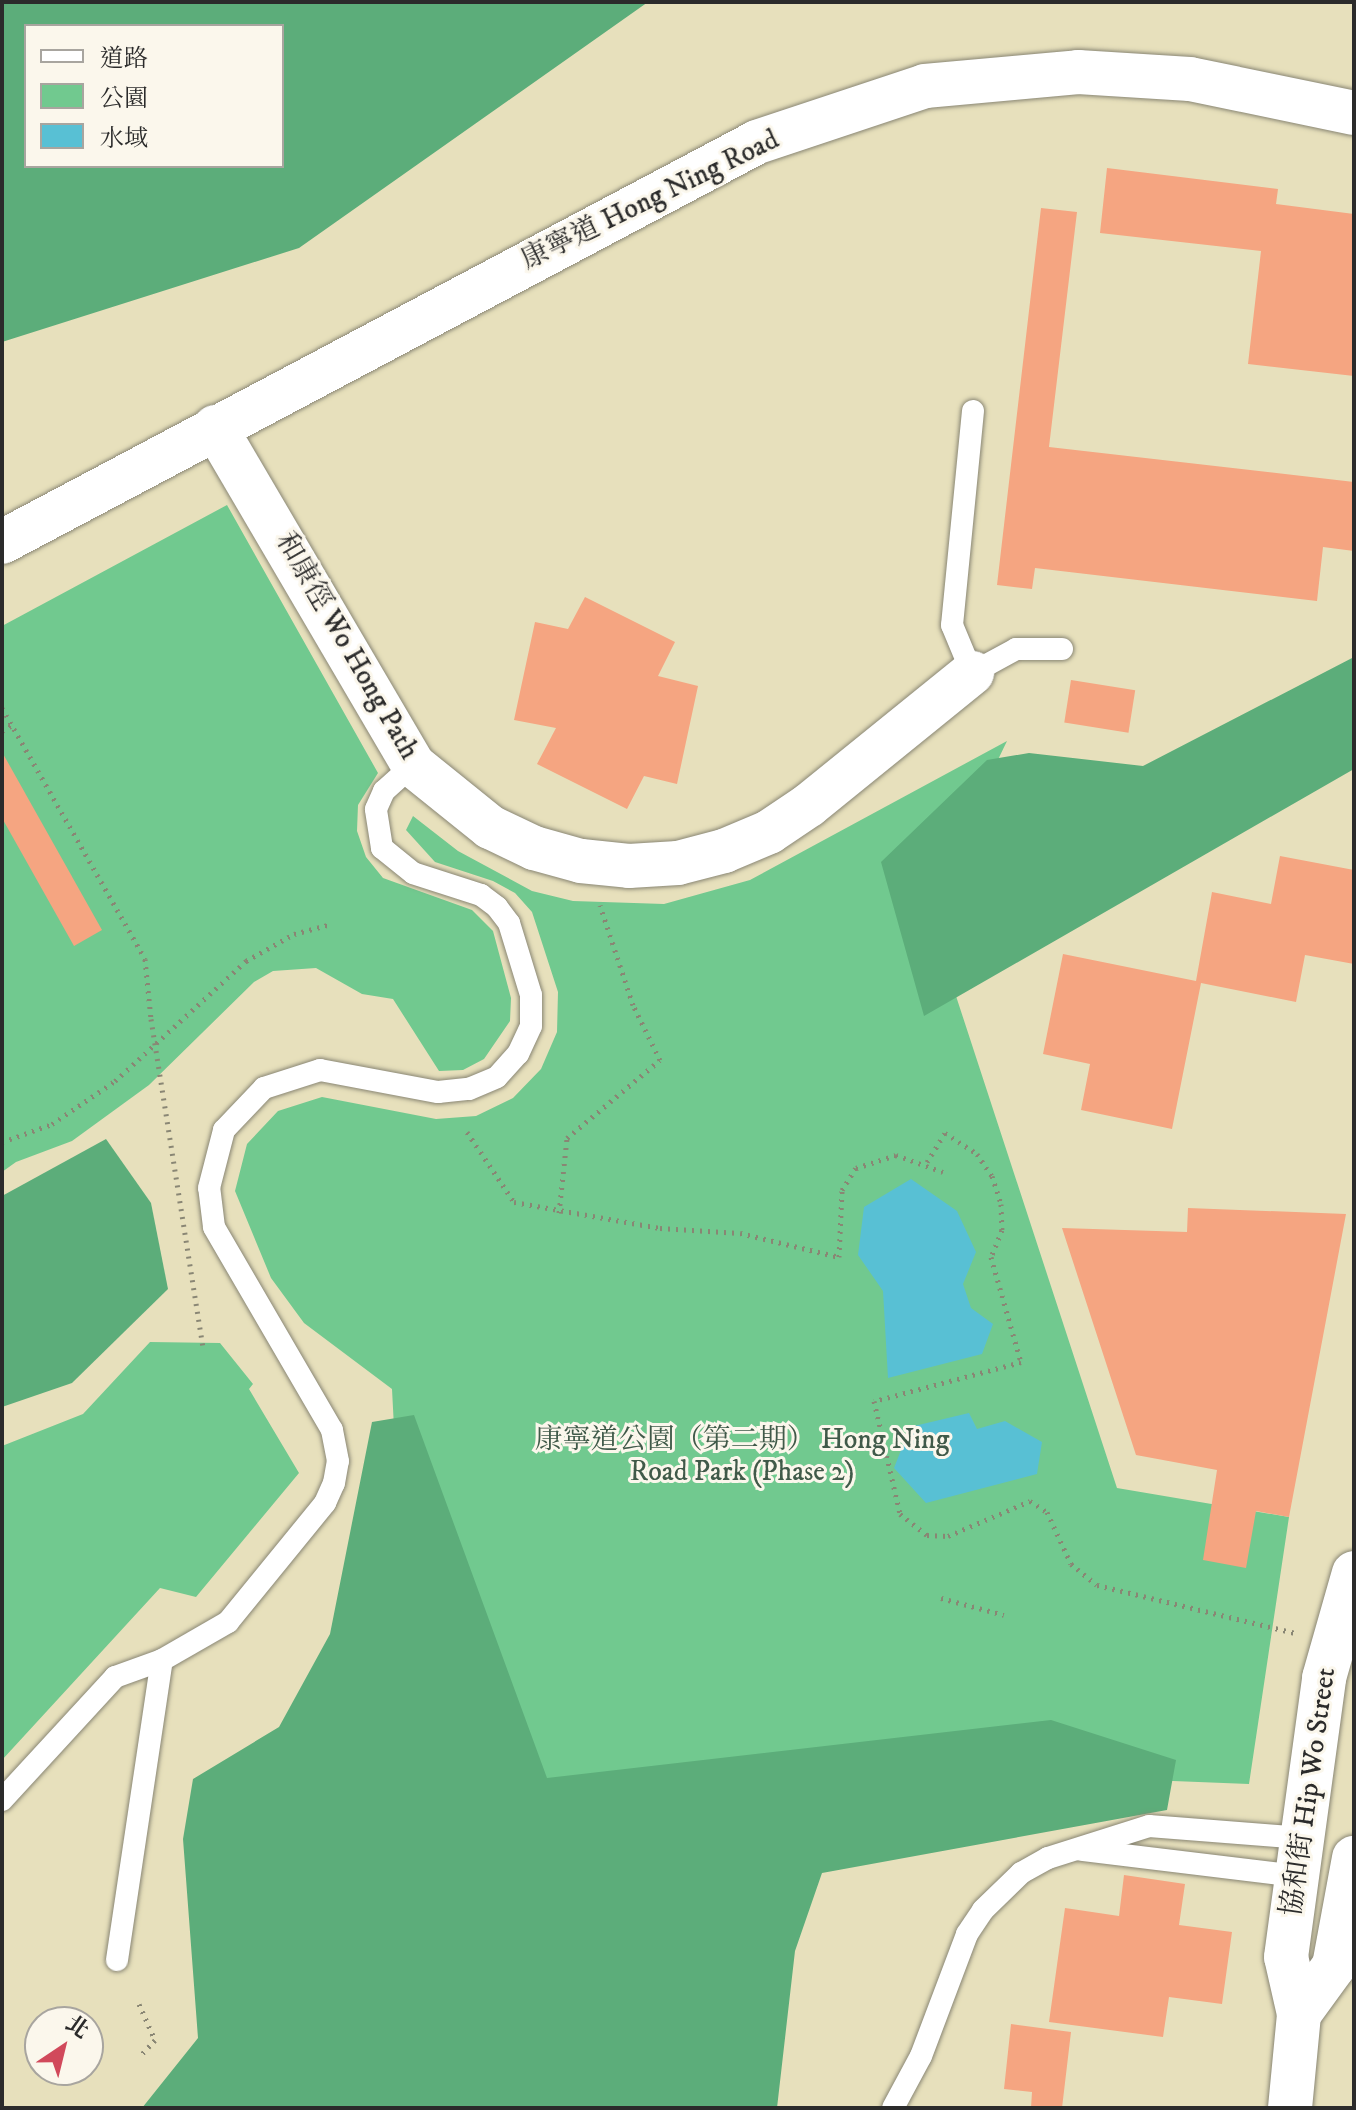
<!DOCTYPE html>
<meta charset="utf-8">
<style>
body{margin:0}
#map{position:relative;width:1356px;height:2110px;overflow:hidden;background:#e7e0bc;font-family:"IM FELL DW Pica","Noto Serif TC",serif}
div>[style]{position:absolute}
.green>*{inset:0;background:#71c98f}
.forest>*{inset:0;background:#5cad7a}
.water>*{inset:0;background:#58c0d4}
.building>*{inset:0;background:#f5a581;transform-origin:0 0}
.path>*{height:5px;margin-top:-2.5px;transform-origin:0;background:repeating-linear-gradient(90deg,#898674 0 2px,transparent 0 8px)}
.roads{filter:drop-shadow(0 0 2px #898674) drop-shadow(0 0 2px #898674)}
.lane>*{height:22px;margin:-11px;padding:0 11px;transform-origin:11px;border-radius:11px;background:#fff}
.street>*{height:44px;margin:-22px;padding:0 22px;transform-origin:22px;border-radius:22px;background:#fff}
.secondary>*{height:44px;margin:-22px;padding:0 22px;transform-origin:22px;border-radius:22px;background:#fff}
.path-bridge>*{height:5px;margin-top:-2.5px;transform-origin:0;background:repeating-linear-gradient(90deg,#898674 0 2px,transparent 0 8px)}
span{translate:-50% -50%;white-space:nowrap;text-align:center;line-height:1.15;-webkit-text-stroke:6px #fbf7ec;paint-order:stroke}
.street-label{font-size:28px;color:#2b2b2b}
.park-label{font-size:28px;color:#405a49}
.frame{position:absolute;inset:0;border:4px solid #2b2b2b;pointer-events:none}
.legend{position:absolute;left:24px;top:24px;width:260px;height:144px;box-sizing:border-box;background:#fbf7ec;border:2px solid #a8a59f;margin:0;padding:10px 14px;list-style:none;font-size:24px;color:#2b2b2b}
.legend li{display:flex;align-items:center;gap:16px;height:40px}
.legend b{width:40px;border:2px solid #a8a59f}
.north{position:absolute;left:24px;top:2006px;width:80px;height:80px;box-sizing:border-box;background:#fbf7ec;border:2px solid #a8a59f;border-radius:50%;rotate:35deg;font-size:22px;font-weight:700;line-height:32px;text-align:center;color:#2b2b2b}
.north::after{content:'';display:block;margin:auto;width:28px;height:36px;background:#d1495b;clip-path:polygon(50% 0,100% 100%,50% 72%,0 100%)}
</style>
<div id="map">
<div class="green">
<div style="clip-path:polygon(227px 505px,378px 773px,358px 805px,357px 831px,366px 857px,383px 878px,472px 910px,493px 931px,511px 998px,510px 1021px,484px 1059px,463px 1070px,439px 1071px,393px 999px,362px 994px,316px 968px,273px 971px,254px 982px,149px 1085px,72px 1141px,16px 1162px,2px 1172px,2px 626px)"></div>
<div style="clip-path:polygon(1007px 741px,940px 880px,920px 886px,1117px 1488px,1289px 1517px,1249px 1784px,1097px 1778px,501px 1823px,404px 1621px,392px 1389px,304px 1323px,271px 1278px,235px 1191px,247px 1144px,278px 1111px,322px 1097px,436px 1119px,476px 1116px,513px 1098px,541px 1069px,557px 1032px,558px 992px,532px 912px,515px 893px,493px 881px,435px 862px,406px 830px,413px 816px,458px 851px,532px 891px,573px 901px,664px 904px,750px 880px)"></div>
<div style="clip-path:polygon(150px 1342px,220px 1343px,253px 1384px,249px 1389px,299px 1473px,196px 1597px,160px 1588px,2px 1760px,2px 1446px,83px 1414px)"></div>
</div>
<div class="forest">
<div style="clip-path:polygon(evenodd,2px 2px,648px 2px,299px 248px,2px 342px,2px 2px,26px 26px,282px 26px,282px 166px,26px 166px,26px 26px)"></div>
<div style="clip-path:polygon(1354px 657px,1354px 769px,924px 1016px,881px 862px,987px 760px,1029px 753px,1143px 766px)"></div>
<div style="clip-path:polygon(106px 1139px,151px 1203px,168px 1289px,72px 1383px,2px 1407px,2px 1196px)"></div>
<div style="clip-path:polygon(414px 1415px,547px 1778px,1051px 1720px,1176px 1760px,1167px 1810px,822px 1873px,795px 1951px,777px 2108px,142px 2108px,198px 2038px,183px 1839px,193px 1779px,279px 1727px,330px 1634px,372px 1422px)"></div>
</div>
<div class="water">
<div style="clip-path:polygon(911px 1179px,957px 1211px,976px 1252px,963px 1284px,971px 1308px,993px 1324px,982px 1354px,888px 1378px,883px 1291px,858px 1255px,864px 1207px)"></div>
<div style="clip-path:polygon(969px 1413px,977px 1429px,1005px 1421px,1042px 1442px,1037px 1474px,926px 1503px,894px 1468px,910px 1427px)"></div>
</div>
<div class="building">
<div style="clip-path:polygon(1107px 168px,1278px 189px,1276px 204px,1354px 214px,1354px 376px,1248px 364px,1261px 251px,1100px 233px)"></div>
<div style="clip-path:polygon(1041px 208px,1077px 212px,1049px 447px,1354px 482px,1354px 551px,1323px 547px,1317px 601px,1035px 568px,1032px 589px,997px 585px)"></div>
<div style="clip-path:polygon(585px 597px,675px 642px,658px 676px,698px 686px,677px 784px,644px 776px,627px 809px,537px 764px,556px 728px,514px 720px,535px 622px,568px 629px)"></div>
<div style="left:1071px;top:680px;width:65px;height:43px;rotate:9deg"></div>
<div style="clip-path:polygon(2px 752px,102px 930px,74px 946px,2px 818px)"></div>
<div style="clip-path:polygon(1280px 856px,1354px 870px,1354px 964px,1305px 955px,1296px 1002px,1201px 983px,1172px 1129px,1081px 1110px,1090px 1064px,1043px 1054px,1063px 954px,1196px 981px,1212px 892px,1271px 904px)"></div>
<div style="clip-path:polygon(1188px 1208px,1346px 1214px,1289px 1517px,1256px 1511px,1246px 1568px,1203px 1560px,1217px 1470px,1136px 1455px,1062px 1228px,1187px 1232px)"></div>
<div style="clip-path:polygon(1124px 1875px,1185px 1884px,1179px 1925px,1232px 1932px,1222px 2004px,1169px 1997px,1163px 2037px,1049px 2022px,1065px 1908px,1119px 1916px)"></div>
<div style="clip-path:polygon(1011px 2024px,1071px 2032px,1062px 2108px,1031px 2108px,1032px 2092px,1004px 2089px)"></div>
</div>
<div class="path">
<div style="left:2px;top:708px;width:289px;rotate:60.3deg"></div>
<div style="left:145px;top:959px;width:60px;rotate:84.3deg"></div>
<div style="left:2px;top:731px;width:12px;rotate:-31deg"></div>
<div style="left:467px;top:1132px;width:84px;rotate:56.1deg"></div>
<div style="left:514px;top:1202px;width:148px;rotate:10.1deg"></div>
<div style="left:660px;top:1228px;width:80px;rotate:3.6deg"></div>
<div style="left:740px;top:1233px;width:102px;rotate:13.6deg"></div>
<div style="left:839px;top:1257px;width:67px;rotate:-87.4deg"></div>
<div style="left:842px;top:1190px;width:26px;rotate:-58deg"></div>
<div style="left:856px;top:1168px;width:42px;rotate:-18deg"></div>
<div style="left:896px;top:1155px;width:50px;rotate:19.9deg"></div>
<div style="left:2px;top:1142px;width:53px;rotate:-19.8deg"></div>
<div style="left:52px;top:1124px;width:76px;rotate:-34.3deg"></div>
<div style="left:115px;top:1081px;width:178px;rotate:-42.5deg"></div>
<div style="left:246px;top:961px;width:55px;rotate:-29.4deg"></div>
<div style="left:294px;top:934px;width:39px;rotate:-15deg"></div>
<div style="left:927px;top:1162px;width:34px;rotate:-58deg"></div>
<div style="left:945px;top:1133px;width:38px;rotate:33deg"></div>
<div style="left:977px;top:1154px;width:27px;rotate:56deg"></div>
<div style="left:992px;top:1176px;width:29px;rotate:72deg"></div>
<div style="left:1001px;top:1204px;width:26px;rotate:88deg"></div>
<div style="left:1002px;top:1230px;width:29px;rotate:112deg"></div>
<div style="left:991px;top:1257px;width:109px;rotate:74.1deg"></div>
<div style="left:1021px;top:1362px;width:152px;rotate:165.1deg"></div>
<div style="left:874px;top:1401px;width:116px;rotate:77deg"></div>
<div style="left:900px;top:1514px;width:34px;rotate:38deg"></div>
<div style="left:927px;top:1535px;width:21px;rotate:3deg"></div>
<div style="left:948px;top:1536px;width:89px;rotate:-23.1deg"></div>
<div style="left:1030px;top:1501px;width:20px;rotate:33deg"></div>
<div style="left:1047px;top:1512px;width:57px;rotate:65.2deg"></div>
<div style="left:1071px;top:1564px;width:33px;rotate:39deg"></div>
<div style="left:1097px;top:1585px;width:205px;rotate:13.6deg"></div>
<div style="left:559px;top:1213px;width:75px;rotate:-83.9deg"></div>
<div style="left:567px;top:1138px;width:121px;rotate:-40deg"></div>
<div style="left:660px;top:1060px;width:61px;rotate:-116.1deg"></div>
<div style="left:633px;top:1005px;width:105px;rotate:-108.3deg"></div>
<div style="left:941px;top:1598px;width:65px;rotate:15.1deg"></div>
<div style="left:139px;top:2004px;width:39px;rotate:66deg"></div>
<div style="left:155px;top:2040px;width:21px;rotate:133deg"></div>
</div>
<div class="roads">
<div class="lane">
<div style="left:973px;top:411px;width:215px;rotate:95.6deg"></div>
<div style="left:952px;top:625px;width:52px;rotate:67.4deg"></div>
<div style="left:972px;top:673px;width:50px;rotate:-28.6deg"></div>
<div style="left:1016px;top:649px;width:46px"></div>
<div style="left:2px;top:1800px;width:167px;rotate:-47.4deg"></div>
<div style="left:115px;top:1677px;width:50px;rotate:-19.9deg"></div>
<div style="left:162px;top:1660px;width:76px;rotate:-29.9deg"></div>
<div style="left:228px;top:1622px;width:154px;rotate:-50.8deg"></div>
<div style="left:325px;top:1503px;width:22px;rotate:-66deg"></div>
<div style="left:334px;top:1483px;width:22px;rotate:-80deg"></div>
<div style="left:338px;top:1461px;width:32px;rotate:-101deg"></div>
<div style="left:332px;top:1430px;width:235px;rotate:-120.2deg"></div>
<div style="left:214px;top:1227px;width:39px;rotate:-97deg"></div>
<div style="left:209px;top:1188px;width:60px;rotate:-75.5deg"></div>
<div style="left:224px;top:1130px;width:58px;rotate:-46.4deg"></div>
<div style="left:264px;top:1088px;width:59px;rotate:-17.8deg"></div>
<div style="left:320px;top:1070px;width:120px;rotate:10.6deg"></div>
<div style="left:438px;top:1092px;width:31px;rotate:-6deg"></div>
<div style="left:469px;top:1089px;width:30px;rotate:-23deg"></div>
<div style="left:497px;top:1077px;width:31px;rotate:-48deg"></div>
<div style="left:518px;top:1054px;width:31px;rotate:-65deg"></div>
<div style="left:531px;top:1026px;width:31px;rotate:-90deg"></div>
<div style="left:531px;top:995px;width:75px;rotate:-107deg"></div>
<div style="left:509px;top:923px;width:20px;rotate:-127deg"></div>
<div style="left:497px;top:907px;width:20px;rotate:-143deg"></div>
<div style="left:481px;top:895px;width:71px;rotate:-162.1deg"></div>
<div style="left:413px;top:873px;width:40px;rotate:-141deg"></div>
<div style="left:382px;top:848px;width:39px;rotate:-99deg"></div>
<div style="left:376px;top:809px;width:20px;rotate:-66deg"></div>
<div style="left:384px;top:791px;width:39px;rotate:-42deg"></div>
<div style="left:1082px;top:1850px;width:218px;rotate:6.9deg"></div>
<div style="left:117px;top:1960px;width:303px;rotate:-81.5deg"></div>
<div style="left:893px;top:2108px;width:59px;rotate:-61.7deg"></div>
<div style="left:921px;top:2056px;width:130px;rotate:-69.3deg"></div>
<div style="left:967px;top:1934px;width:29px;rotate:-56deg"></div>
<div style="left:983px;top:1910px;width:53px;rotate:-44.2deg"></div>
<div style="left:1021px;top:1873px;width:31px;rotate:-29deg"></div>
<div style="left:1048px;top:1858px;width:106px;rotate:-17.6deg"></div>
<div style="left:1149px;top:1826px;width:154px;rotate:4.5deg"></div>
</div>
<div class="street">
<div style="left:215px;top:427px;width:392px;rotate:59.6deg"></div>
<div style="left:413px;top:765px;width:99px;rotate:38.8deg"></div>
<div style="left:490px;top:827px;width:49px;rotate:25.5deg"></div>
<div style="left:534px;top:848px;width:49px;rotate:15.5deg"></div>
<div style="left:581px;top:861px;width:48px;rotate:5.9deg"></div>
<div style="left:629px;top:866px;width:49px;rotate:-3.5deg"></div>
<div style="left:678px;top:863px;width:48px;rotate:-14.6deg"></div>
<div style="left:724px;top:851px;width:49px;rotate:-22.9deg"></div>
<div style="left:769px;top:832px;width:48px;rotate:-34deg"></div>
<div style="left:809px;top:805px;width:210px;rotate:-39deg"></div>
</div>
<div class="secondary">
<div style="left:2px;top:542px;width:854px;rotate:-27.91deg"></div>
<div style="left:757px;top:142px;width:177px;rotate:-18.4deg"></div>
<div style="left:925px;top:86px;width:154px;rotate:-5.2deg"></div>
<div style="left:1078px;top:72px;width:112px;rotate:3.6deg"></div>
<div style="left:1190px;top:79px;width:167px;rotate:11.7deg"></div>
<div style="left:1299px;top:2014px;width:59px;rotate:-53.9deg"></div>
<div style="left:1334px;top:1966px;width:110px;rotate:-79.5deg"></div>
<div style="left:1290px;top:2108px;width:94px;rotate:-84.5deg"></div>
<div style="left:1299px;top:2014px;width:58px;rotate:-102.8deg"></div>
<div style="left:1286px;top:1957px;width:282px;rotate:-82.2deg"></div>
<div style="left:1324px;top:1678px;width:109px;rotate:-74.1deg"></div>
</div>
</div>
<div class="path-bridge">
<div style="left:151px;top:1019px;width:333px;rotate:81deg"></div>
</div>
<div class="street-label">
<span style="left:650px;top:200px;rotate:-26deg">康寧道 Hong Ning Road</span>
<span style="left:347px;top:646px;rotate:60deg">和康徑 Wo Hong Path</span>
<span style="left:1309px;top:1792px;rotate:-82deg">協和街 Hip Wo Street</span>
</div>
<div class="park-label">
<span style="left:742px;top:1456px">康寧道公園（第二期） Hong Ning<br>Road Park (Phase 2)</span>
</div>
<div class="frame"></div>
<ul class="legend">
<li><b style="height:10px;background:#fff"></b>道路</li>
<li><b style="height:22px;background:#71c98f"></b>公園</li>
<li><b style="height:22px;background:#58c0d4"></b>水域</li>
</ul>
<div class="north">北</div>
</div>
